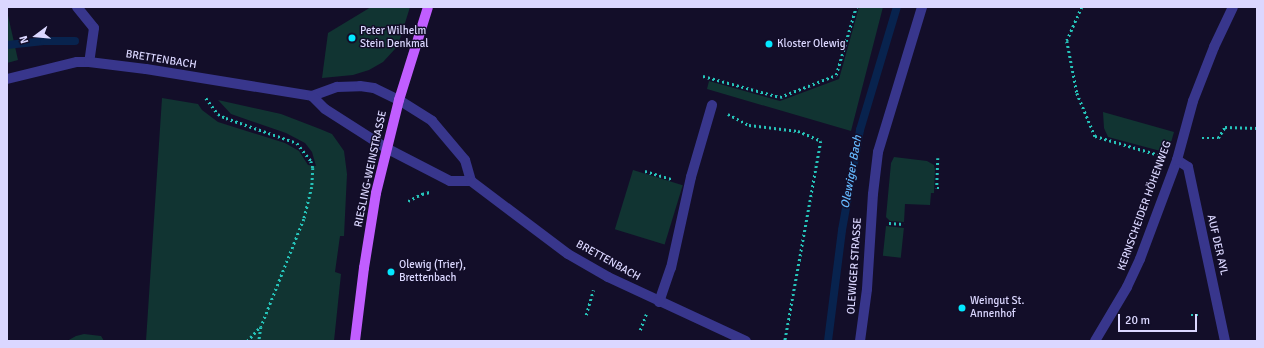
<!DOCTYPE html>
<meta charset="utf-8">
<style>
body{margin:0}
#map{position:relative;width:1264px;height:348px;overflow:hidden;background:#130e29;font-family:Signika,sans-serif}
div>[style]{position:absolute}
.green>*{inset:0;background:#113432;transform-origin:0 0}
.stream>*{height:8px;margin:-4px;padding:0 4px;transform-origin:4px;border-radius:4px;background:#08234e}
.path>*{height:2.5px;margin-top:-1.25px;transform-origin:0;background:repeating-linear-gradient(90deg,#26c3b9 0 2px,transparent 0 5px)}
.minor>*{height:10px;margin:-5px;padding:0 5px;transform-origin:5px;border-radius:5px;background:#38368c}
.major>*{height:10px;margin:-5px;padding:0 5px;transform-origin:5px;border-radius:5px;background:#c15eff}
.dots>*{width:11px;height:11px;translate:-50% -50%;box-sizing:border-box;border:2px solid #130e29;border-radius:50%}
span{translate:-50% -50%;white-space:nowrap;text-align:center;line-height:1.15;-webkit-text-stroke:3px #130e29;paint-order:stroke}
.poi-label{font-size:11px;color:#dbd7ff}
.left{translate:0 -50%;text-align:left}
.street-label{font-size:11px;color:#dbd7ff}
.water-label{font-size:12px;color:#65b9ff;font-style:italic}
.frame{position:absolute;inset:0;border:8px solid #dbd7ff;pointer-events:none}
.north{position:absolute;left:16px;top:16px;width:40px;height:40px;-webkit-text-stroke:3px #130e29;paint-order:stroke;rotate:254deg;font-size:11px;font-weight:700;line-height:16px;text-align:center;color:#dbd7ff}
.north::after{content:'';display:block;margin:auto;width:14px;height:18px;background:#dbd7ff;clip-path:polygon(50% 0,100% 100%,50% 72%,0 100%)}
.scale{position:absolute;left:1118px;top:314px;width:79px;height:18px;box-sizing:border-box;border:2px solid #dbd7ff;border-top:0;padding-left:5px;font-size:12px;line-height:14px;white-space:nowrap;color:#dbd7ff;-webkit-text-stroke:3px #130e29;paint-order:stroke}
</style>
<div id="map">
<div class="green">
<div style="clip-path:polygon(371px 7px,410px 7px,399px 42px,395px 49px,383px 62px,369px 70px,353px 75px,322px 78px,328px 33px)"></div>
<div style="clip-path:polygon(859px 7px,883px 7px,851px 131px,707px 89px,709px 81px,780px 101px,839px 79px)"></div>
<div style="clip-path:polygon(7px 11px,18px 60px,7px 63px)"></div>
<div style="clip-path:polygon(162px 98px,198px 104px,202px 110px,218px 122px,285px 143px,299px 151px,308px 165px,316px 166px,312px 152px,305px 143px,286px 133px,231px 114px,218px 100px,281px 114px,320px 129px,332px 134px,337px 141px,344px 151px,347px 174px,344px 236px,340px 236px,335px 272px,341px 274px,334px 341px,146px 341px)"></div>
<div style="clip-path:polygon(1103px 112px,1174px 132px,1168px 153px,1108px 137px,1104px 128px)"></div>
<div style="clip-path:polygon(894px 157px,927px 161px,934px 165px,935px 170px,934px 193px,931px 193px,930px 205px,905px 204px,904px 222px,890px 221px,886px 217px,891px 163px)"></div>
<div style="left:633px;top:170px;width:52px;height:62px;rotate:17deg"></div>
<div style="left:886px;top:226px;width:18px;height:30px;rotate:6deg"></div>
<div style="clip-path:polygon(84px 334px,101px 336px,104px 341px,67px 341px,76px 336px)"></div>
</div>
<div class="stream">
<div style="left:7px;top:45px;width:37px;rotate:-6deg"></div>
<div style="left:44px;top:41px;width:31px"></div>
<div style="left:828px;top:341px;width:112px;rotate:-82.8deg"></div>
<div style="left:842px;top:230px;width:102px;rotate:-79.8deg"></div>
<div style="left:860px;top:130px;width:128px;rotate:-73.3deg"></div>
</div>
<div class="path">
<div style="left:1082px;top:7px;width:37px;rotate:114deg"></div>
<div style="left:1067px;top:41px;width:53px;rotate:79.1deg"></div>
<div style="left:1077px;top:93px;width:47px;rotate:67.3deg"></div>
<div style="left:1095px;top:136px;width:67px;rotate:16.5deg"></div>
<div style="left:703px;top:76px;width:80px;rotate:15.3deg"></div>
<div style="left:780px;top:97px;width:60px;rotate:-21.4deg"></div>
<div style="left:836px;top:75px;width:71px;rotate:-73.6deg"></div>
<div style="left:206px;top:98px;width:20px;rotate:53deg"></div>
<div style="left:218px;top:114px;width:9px;rotate:27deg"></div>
<div style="left:226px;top:118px;width:75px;rotate:19.4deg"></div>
<div style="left:297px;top:143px;width:23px;rotate:52deg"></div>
<div style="left:311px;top:161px;width:7px;rotate:74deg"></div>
<div style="left:313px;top:168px;width:19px;rotate:93deg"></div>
<div style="left:312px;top:187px;width:33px;rotate:104deg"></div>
<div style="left:304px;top:219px;width:116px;rotate:111.7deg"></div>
<div style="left:261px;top:327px;width:14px;rotate:98deg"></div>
<div style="left:728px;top:114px;width:24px;rotate:28deg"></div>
<div style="left:749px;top:125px;width:49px;rotate:7deg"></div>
<div style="left:798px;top:131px;width:25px;rotate:23deg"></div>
<div style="left:821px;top:141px;width:203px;rotate:100.2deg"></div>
<div style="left:1202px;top:138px;width:16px"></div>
<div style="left:1218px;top:138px;width:13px;rotate:-58deg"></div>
<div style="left:1225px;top:127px;width:32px;rotate:2deg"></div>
<div style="left:938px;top:158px;width:30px;rotate:92deg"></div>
<div style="left:937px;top:188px;width:4px"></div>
<div style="left:645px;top:171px;width:28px;rotate:17deg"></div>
<div style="left:408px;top:201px;width:16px;rotate:-27deg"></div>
<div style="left:422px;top:194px;width:8px;rotate:-14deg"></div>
<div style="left:889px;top:223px;width:15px;rotate:4deg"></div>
<div style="left:586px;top:315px;width:26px;rotate:-74deg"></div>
<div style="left:1191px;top:315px;width:9px"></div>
<div style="left:640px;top:330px;width:17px;rotate:-69deg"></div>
<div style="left:247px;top:341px;width:19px;rotate:-47deg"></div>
</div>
<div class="minor">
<div style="left:77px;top:7px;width:27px;rotate:51deg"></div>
<div style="left:94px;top:28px;width:34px;rotate:98deg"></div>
<div style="left:7px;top:79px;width:72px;rotate:-13.7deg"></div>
<div style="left:77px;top:62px;width:12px"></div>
<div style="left:89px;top:62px;width:57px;rotate:7deg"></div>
<div style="left:146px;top:69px;width:168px;rotate:9.2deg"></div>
<div style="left:312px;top:96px;width:27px;rotate:-20deg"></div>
<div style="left:337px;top:87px;width:23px;rotate:-2deg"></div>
<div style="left:360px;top:86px;width:14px;rotate:8deg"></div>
<div style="left:374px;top:88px;width:28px;rotate:26deg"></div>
<div style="left:399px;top:100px;width:39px;rotate:32deg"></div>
<div style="left:432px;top:121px;width:51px;rotate:49.8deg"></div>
<div style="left:465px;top:160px;width:22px;rotate:74deg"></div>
<div style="left:312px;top:96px;width:18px;rotate:45deg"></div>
<div style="left:325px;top:109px;width:72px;rotate:32.6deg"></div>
<div style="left:386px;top:148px;width:72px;rotate:27.3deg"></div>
<div style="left:450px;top:181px;width:21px"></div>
<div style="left:471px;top:181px;width:121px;rotate:37deg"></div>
<div style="left:568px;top:254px;width:46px;rotate:29.9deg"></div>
<div style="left:608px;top:277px;width:152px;rotate:24.9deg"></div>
<div style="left:1177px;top:160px;width:13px;rotate:32deg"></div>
<div style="left:1188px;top:167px;width:178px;rotate:78deg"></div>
<div style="left:659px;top:302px;width:36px;rotate:-71deg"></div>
<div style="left:671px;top:268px;width:93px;rotate:-77.6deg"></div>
<div style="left:691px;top:177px;width:75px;rotate:-73.7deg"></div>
<div style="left:860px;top:341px;width:52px;rotate:-82.3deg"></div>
<div style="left:867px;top:289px;width:95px;rotate:-86.4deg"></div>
<div style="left:873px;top:194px;width:42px;rotate:-83.2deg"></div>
<div style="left:878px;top:152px;width:152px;rotate:-73.1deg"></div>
<div style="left:1095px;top:341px;width:63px;rotate:-59.3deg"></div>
<div style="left:1127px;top:287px;width:31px;rotate:-65deg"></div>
<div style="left:1140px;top:259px;width:106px;rotate:-69.5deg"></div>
<div style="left:1177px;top:160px;width:61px;rotate:-74.8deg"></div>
<div style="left:1193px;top:101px;width:58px;rotate:-68.7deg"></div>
<div style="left:1214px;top:47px;width:44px;rotate:-64.6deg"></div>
</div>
<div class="major">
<div style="left:355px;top:341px;width:74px;rotate:-83deg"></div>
<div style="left:364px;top:268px;width:76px;rotate:-80.9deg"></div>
<div style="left:376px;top:193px;width:96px;rotate:-76.1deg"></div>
<div style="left:399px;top:100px;width:97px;rotate:-72.7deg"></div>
</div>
<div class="dots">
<div style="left:352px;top:38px;background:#03e8ff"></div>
<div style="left:769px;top:44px;background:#03e8ff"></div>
<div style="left:391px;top:272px;background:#03e8ff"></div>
<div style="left:962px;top:308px;background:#03e8ff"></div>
</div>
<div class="poi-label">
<span class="left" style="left:360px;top:38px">Peter Wilhelm<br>Stein Denkmal</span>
<span class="left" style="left:777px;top:44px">Kloster Olewig</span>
<span class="left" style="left:399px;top:272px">Olewig (Trier),<br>Brettenbach</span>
<span class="left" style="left:970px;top:308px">Weingut St.<br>Annenhof</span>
</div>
<div class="street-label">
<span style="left:161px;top:60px;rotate:9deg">BRETTENBACH</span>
<span style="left:371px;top:169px;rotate:-78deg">RIESLING-WEINSTRASSE</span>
<span style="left:1145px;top:206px;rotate:-70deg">KERNSCHEIDER HÖHENWEG</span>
<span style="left:1217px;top:245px;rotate:77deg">AUF DER AYL</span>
<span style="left:608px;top:261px;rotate:29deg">BRETTENBACH</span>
<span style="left:855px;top:266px;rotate:-86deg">OLEWIGER STRASSE</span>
</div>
<div class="water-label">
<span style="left:852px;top:172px;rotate:-80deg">Olewiger Bach</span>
</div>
<div class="frame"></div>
<div class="north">N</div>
<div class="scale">20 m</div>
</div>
